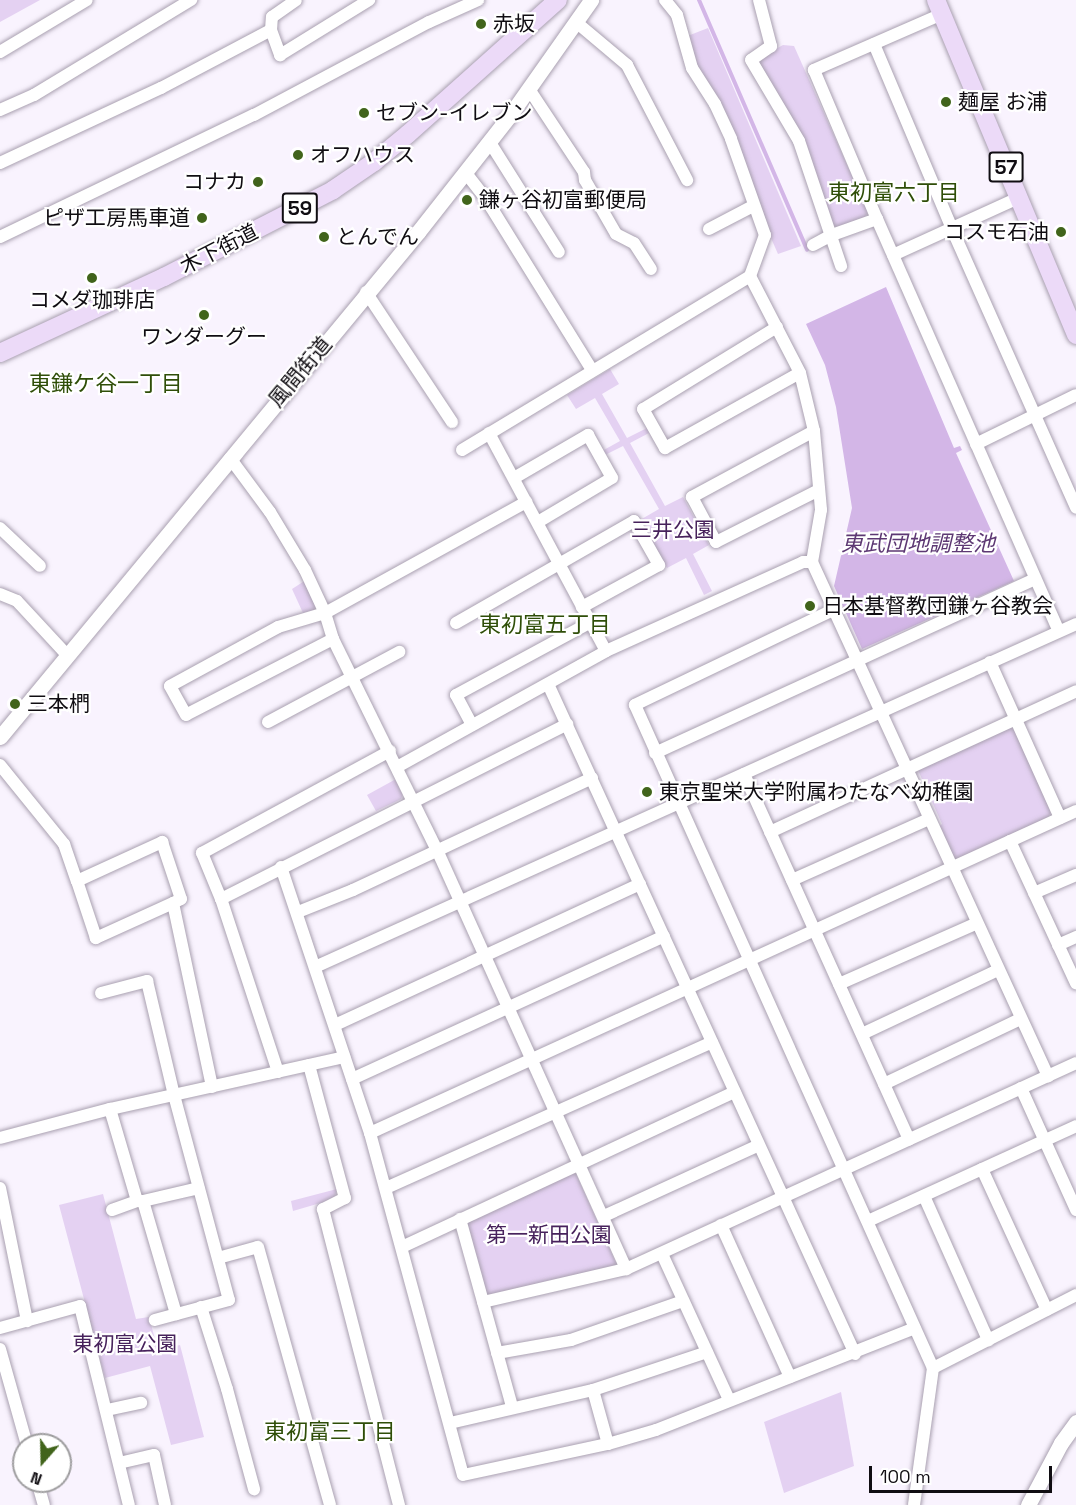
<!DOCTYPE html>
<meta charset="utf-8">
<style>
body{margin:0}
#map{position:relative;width:1076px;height:1505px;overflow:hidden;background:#f9f3fe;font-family:"Space Grotesk","Noto Sans JP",sans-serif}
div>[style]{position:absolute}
.green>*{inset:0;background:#e4d1f2}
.water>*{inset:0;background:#d3b6e7}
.stream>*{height:4px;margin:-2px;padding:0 2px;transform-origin:2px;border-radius:2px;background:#d3b6e7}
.roads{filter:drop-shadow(0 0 2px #a9a0b0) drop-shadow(0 0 2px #a9a0b0)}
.minor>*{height:12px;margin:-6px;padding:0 6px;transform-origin:6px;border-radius:6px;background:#fff}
.tertiary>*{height:15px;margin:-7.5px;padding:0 7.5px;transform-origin:7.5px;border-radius:7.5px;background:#fff}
.primary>*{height:18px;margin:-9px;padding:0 9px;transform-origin:9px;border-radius:9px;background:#ecdaf8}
.dots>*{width:16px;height:16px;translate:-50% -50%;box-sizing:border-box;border:3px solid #fff;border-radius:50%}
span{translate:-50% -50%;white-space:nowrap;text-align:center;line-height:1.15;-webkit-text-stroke:4.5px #fff;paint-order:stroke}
.shield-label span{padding:2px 4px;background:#fff;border:2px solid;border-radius:4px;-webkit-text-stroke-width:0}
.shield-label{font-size:20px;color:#100d12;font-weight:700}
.poi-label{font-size:21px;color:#100d12}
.left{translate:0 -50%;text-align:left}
.right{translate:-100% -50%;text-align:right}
.street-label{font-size:21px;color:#100d12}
.park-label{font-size:21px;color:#47225c}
.neighbourhood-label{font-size:22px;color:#2f4e08}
.water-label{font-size:22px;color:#5d3873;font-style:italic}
.north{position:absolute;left:12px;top:1433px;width:60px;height:60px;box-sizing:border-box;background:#fff;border:2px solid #9f9ea0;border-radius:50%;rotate:200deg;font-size:16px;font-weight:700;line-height:24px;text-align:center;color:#100d12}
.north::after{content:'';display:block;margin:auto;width:21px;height:27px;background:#41641b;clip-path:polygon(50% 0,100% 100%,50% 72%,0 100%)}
.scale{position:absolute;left:869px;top:1466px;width:183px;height:27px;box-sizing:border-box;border:3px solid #100d12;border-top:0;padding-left:8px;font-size:18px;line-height:21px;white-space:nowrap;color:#100d12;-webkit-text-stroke:4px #fff;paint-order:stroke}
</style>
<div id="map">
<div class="green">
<div style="clip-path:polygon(0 0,40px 0,0 22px)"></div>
<div style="clip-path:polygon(708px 28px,801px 246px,778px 254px,704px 85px,685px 37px)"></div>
<div style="clip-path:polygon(783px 45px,794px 46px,868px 212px,865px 217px,839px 228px,833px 225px,756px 64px,758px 59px)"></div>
<div style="clip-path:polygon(610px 369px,619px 384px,602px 394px,627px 438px,647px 428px,649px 433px,630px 443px,665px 506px,683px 497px,709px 545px,693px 554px,712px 591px,704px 595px,686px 558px,667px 568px,640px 520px,659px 509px,623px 446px,605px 455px,602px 451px,620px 441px,595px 398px,576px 409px,567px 395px)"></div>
<div style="clip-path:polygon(306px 580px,316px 606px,314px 610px,303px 613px,292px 589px)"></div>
<div style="clip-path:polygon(1009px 727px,1015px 730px,1050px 807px,1050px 814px,1045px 822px,957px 860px,952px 858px,939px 826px,942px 824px,917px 768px)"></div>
<div style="clip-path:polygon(396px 779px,403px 794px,401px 799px,376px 811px,367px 795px)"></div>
<div style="clip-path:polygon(569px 1173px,576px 1174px,616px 1263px,615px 1267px,487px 1296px,466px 1225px,467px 1220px)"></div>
<div style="clip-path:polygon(337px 1189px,334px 1199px,293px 1211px,291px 1201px)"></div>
<div style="clip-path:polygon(103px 1194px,136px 1319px,149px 1317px,158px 1350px,180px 1345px,204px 1437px,171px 1445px,150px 1366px,105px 1378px,59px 1205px)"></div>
<div style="clip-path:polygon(841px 1392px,854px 1466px,784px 1493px,764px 1422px)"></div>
</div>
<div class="water">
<div style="clip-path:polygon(886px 287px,954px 448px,960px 446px,962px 450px,956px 453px,1014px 581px,862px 649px,834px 586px,852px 508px,836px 407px,825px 365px,806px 324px)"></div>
</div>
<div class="stream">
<div style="left:699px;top:0;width:272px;rotate:66.6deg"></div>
</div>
<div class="roads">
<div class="minor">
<div style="left:665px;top:0;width:19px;rotate:51deg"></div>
<div style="left:677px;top:15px;width:55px;rotate:74.2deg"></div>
<div style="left:692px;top:68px;width:43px;rotate:57.4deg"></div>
<div style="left:715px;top:104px;width:38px;rotate:65deg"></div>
<div style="left:731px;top:139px;width:102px;rotate:70.5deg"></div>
<div style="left:765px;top:235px;width:44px;rotate:110.1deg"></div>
<div style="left:759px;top:0;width:48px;rotate:75.4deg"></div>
<div style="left:771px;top:46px;width:24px;rotate:145deg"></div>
<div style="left:751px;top:60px;width:94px;rotate:59.3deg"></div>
<div style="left:799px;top:141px;width:132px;rotate:71.4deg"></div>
<div style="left:942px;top:14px;width:140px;rotate:156.4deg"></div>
<div style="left:814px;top:70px;width:162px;rotate:67.1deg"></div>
<div style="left:877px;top:219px;width:450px;rotate:66.2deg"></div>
<div style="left:576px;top:22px;width:67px;rotate:40.1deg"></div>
<div style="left:627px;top:65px;width:130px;rotate:62.4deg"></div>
<div style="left:271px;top:30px;width:13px;rotate:-86deg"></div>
<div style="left:272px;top:17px;width:29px;rotate:-35deg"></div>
<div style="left:874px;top:44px;width:201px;rotate:67.1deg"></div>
<div style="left:952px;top:229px;width:305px;rotate:66deg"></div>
<div style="left:0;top:52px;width:101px;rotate:-30.9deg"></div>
<div style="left:529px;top:89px;width:100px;rotate:56.5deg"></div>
<div style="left:584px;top:172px;width:8px;rotate:83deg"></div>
<div style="left:585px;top:180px;width:62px;rotate:60.1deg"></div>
<div style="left:616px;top:234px;width:20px;rotate:27deg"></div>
<div style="left:634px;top:243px;width:31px;rotate:57deg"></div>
<div style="left:0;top:110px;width:37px;rotate:-24deg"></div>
<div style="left:34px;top:95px;width:184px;rotate:-31.2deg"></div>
<div style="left:489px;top:141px;width:131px;rotate:57.8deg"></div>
<div style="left:0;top:163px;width:178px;rotate:-25deg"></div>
<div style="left:161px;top:88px;width:124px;rotate:-27.8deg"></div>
<div style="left:271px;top:30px;width:27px;rotate:70deg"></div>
<div style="left:280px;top:55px;width:105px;rotate:-31.7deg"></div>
<div style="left:465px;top:172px;width:34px;rotate:52deg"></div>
<div style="left:486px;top:199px;width:201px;rotate:58.2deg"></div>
<div style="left:709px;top:229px;width:50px;rotate:-27.6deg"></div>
<div style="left:0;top:237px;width:282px;rotate:-25.7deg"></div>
<div style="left:254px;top:115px;width:198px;rotate:-28deg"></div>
<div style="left:429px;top:22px;width:54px;rotate:-24.2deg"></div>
<div style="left:813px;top:245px;width:21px;rotate:-28deg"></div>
<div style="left:832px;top:235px;width:48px;rotate:-19.6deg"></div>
<div style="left:893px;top:255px;width:137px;rotate:-24.5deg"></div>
<div style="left:366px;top:292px;width:156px;rotate:56.5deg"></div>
<div style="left:777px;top:327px;width:157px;rotate:148.5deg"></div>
<div style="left:643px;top:409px;width:45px;rotate:60.6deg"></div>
<div style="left:665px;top:448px;width:154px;rotate:-29.1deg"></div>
<div style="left:814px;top:431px;width:139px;rotate:151.6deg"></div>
<div style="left:692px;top:497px;width:51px;rotate:61.9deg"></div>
<div style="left:716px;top:542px;width:115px;rotate:-26.8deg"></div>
<div style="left:489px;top:433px;width:247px;rotate:61.8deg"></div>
<div style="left:976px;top:444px;width:111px;rotate:-26.1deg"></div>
<div style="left:462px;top:450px;width:336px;rotate:-31.1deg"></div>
<div style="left:750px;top:276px;width:109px;rotate:62.7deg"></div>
<div style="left:800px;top:373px;width:60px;rotate:76.4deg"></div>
<div style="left:814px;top:431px;width:79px;rotate:84.9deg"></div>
<div style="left:821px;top:510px;width:53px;rotate:99.8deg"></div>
<div style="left:812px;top:562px;width:566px;rotate:65.34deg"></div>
<div style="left:230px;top:458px;width:67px;rotate:53.5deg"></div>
<div style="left:270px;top:512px;width:68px;rotate:58.9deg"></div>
<div style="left:305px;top:570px;width:47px;rotate:65.1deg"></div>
<div style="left:325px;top:613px;width:27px;rotate:73deg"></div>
<div style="left:333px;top:639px;width:235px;rotate:63.8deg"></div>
<div style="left:437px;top:850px;width:460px;rotate:65.7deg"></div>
<div style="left:514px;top:478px;width:86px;rotate:-30.2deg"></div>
<div style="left:588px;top:435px;width:49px;rotate:60.8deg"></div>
<div style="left:612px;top:478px;width:86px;rotate:149.3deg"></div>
<div style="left:0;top:528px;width:55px;rotate:43.5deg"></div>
<div style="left:0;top:594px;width:18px;rotate:22deg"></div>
<div style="left:17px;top:601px;width:75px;rotate:47.2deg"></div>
<div style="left:835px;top:609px;width:222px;rotate:154.4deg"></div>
<div style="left:635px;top:705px;width:727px;rotate:65.8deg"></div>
<div style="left:456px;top:623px;width:205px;rotate:-29.8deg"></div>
<div style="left:634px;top:521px;width:51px;rotate:60.4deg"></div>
<div style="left:659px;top:565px;width:88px;rotate:151.4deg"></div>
<div style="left:333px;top:639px;width:165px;rotate:152.7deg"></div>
<div style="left:186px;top:715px;width:33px;rotate:-119deg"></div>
<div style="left:170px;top:686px;width:123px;rotate:-28.6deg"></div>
<div style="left:278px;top:627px;width:49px;rotate:-16.6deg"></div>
<div style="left:325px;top:613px;width:230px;rotate:-28.9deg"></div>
<div style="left:990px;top:662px;width:171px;rotate:65.8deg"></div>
<div style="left:548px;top:684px;width:737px;rotate:65.38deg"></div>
<div style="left:268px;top:722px;width:149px;rotate:-28.1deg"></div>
<div style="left:472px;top:725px;width:34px;rotate:-118deg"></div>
<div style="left:456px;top:695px;width:153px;rotate:-28.4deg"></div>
<div style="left:655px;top:753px;width:418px;rotate:-24.6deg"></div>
<div style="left:0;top:765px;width:102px;rotate:51deg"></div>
<div style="left:64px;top:844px;width:39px;rotate:71deg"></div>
<div style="left:397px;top:767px;width:239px;rotate:-29deg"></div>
<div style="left:606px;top:651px;width:216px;rotate:-24.3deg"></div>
<div style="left:803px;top:562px;width:9px"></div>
<div style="left:744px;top:774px;width:401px;rotate:65.7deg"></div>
<div style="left:770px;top:832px;width:337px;rotate:-24.7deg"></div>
<div style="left:1010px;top:841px;width:157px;rotate:65.1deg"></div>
<div style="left:281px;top:867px;width:280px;rotate:71.5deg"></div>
<div style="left:370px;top:1133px;width:354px;rotate:74.8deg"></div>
<div style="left:463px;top:1475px;width:148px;rotate:-12.1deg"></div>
<div style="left:608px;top:1444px;width:50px;rotate:-16.3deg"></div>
<div style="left:656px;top:1430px;width:278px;rotate:-21.5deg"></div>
<div style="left:792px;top:880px;width:150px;rotate:-24deg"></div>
<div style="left:1034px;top:893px;width:46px;rotate:-23.2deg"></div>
<div style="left:221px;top:899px;width:388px;rotate:-26.8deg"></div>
<div style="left:173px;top:903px;width:85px;rotate:155.6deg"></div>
<div style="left:96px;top:938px;width:60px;rotate:-108.4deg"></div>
<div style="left:77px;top:881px;width:94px;rotate:-24.6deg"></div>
<div style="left:162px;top:842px;width:60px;rotate:71.6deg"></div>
<div style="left:181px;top:899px;width:9px;rotate:153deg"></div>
<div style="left:173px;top:903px;width:188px;rotate:78deg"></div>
<div style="left:298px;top:912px;width:59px;rotate:-21.8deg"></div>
<div style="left:353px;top:890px;width:264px;rotate:-25.1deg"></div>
<div style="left:1058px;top:945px;width:20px;rotate:-24deg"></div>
<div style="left:315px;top:967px;width:835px;rotate:-24.26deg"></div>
<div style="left:839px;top:984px;width:151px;rotate:-23.8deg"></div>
<div style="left:101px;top:993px;width:48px;rotate:-14.6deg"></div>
<div style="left:147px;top:981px;width:117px;rotate:76.7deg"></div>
<div style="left:174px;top:1095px;width:212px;rotate:75deg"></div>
<div style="left:229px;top:1300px;width:77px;rotate:164.9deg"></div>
<div style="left:335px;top:1025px;width:336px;rotate:-24.8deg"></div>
<div style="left:862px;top:1034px;width:150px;rotate:-25.2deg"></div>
<div style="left:309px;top:1065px;width:138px;rotate:74.9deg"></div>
<div style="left:345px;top:1198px;width:25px;rotate:153deg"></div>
<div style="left:323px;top:1209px;width:306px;rotate:75.6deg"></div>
<div style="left:278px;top:1072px;width:182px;rotate:-108.2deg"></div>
<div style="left:221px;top:899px;width:50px;rotate:-112.4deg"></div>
<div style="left:202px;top:853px;width:214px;rotate:-28.5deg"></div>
<div style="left:352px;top:1079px;width:343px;rotate:-24.6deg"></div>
<div style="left:884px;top:1084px;width:151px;rotate:-25.5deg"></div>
<div style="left:1021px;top:1088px;width:134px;rotate:65.7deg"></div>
<div style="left:110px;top:1109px;width:96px;rotate:73.6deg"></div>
<div style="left:137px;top:1201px;width:6px"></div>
<div style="left:143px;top:1201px;width:118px;rotate:73.7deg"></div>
<div style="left:370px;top:1133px;width:776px;rotate:-24.52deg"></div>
<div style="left:0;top:1138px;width:114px;rotate:-14.8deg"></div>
<div style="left:110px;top:1109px;width:240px;rotate:-12.5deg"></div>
<div style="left:982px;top:1169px;width:155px;rotate:65.3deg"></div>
<div style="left:0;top:1188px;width:136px;rotate:78.5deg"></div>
<div style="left:386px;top:1188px;width:357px;rotate:-24.1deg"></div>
<div style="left:924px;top:1196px;width:158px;rotate:66deg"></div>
<div style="left:143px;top:1201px;width:57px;rotate:-13.1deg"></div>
<div style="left:112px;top:1210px;width:27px;rotate:-20deg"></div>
<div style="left:604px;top:1216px;width:170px;rotate:-24.6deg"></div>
<div style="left:460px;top:1219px;width:195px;rotate:74.5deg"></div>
<div style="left:868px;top:1221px;width:229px;rotate:-24.5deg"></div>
<div style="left:721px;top:1225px;width:167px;rotate:65.6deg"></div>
<div style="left:402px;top:1247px;width:367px;rotate:-25deg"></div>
<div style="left:662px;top:1254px;width:161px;rotate:65.3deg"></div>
<div style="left:218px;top:1258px;width:41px;rotate:-15.4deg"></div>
<div style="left:258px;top:1247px;width:268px;rotate:74.4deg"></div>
<div style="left:483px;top:1302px;width:147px;rotate:-13deg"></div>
<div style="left:626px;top:1269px;width:495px;rotate:-24.6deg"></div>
<div style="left:201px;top:1307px;width:86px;rotate:72.4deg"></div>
<div style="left:227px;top:1389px;width:104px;rotate:74.9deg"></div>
<div style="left:0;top:1328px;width:83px;rotate:-15.4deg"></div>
<div style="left:80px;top:1306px;width:205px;rotate:76.2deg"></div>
<div style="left:0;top:1349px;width:100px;rotate:74.3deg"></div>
<div style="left:497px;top:1353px;width:75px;rotate:-10deg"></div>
<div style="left:571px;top:1340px;width:119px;rotate:-19.2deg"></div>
<div style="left:593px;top:1390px;width:56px;rotate:74.5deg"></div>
<div style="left:107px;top:1410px;width:35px;rotate:-12deg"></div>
<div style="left:450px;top:1423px;width:147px;rotate:-13deg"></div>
<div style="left:593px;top:1390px;width:120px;rotate:-18.4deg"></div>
<div style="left:119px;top:1463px;width:36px;rotate:-13deg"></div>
<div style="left:154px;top:1455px;width:51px;rotate:77.6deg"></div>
<div style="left:37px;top:1481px;width:25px;rotate:74deg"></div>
<div style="left:914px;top:1505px;width:138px;rotate:-82.1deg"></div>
<div style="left:933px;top:1368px;width:161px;rotate:-27deg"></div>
</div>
<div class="tertiary">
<div style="left:0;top:737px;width:656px;rotate:-50.38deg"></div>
<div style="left:418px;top:232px;width:149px;rotate:-51.8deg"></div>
<div style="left:510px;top:115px;width:141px;rotate:-54.8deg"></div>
<div style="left:1028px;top:1505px;width:70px;rotate:-62deg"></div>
<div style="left:1061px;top:1443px;width:26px;rotate:-54deg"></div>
</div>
<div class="primary">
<div style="left:936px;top:0;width:363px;rotate:67.3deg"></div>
<div style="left:0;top:353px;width:181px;rotate:-24.9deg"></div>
<div style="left:164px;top:277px;width:190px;rotate:-27.2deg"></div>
<div style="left:333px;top:190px;width:50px;rotate:-34.3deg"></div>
<div style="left:374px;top:162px;width:44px;rotate:-39.5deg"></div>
<div style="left:408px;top:134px;width:201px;rotate:-41.8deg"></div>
</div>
</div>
<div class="dots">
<div style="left:481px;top:24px;background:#41641b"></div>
<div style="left:946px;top:102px;background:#41641b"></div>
<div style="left:364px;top:113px;background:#41641b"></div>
<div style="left:298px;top:155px;background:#41641b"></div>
<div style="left:258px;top:182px;background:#41641b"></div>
<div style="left:467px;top:200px;background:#41641b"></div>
<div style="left:202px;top:218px;background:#41641b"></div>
<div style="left:1061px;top:232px;background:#41641b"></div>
<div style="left:324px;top:237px;background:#41641b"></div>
<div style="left:92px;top:278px;background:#41641b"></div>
<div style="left:204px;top:315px;background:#41641b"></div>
<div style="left:810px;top:606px;background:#41641b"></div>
<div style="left:15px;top:704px;background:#41641b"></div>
<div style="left:647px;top:792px;background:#41641b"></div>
</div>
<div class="shield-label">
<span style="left:1006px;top:167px">57</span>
<span style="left:300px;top:208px">59</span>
</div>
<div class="poi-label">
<span class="left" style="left:493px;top:24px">赤坂</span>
<span class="left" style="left:958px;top:102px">麺屋 お浦</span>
<span class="left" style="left:376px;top:113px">セブン-イレブン</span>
<span class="left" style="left:310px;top:155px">オフハウス</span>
<span class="right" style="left:246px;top:182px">コナカ</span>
<span class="left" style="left:479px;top:200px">鎌ヶ谷初富郵便局</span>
<span class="right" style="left:190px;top:218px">ピザ工房馬車道</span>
<span class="right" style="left:1049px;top:232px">コスモ石油</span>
<span class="left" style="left:336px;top:237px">とんでん</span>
<span style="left:92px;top:300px">コメダ珈琲店</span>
<span style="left:204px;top:337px">ワンダーグー</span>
<span class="left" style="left:822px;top:606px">日本基督教団鎌ヶ谷教会</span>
<span class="left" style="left:27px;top:704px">三本椚</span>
<span class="left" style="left:659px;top:792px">東京聖栄大学附属わたなべ幼稚園</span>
</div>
<div class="street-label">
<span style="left:219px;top:249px;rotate:-27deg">木下街道</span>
<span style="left:300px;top:372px;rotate:-50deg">風間街道</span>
</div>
<div class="park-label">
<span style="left:673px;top:530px">三井公園</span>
<span style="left:549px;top:1235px">第一新田公園</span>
<span style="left:125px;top:1344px">東初富公園</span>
</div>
<div class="neighbourhood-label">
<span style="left:894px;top:193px">東初富六丁目</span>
<span style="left:106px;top:384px">東鎌ケ谷一丁目</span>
<span style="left:545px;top:625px">東初富五丁目</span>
<span style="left:330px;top:1432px">東初富三丁目</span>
</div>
<div class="water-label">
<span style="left:918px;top:544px">東武団地調整池</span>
</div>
<div class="north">N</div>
<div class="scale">100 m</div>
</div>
